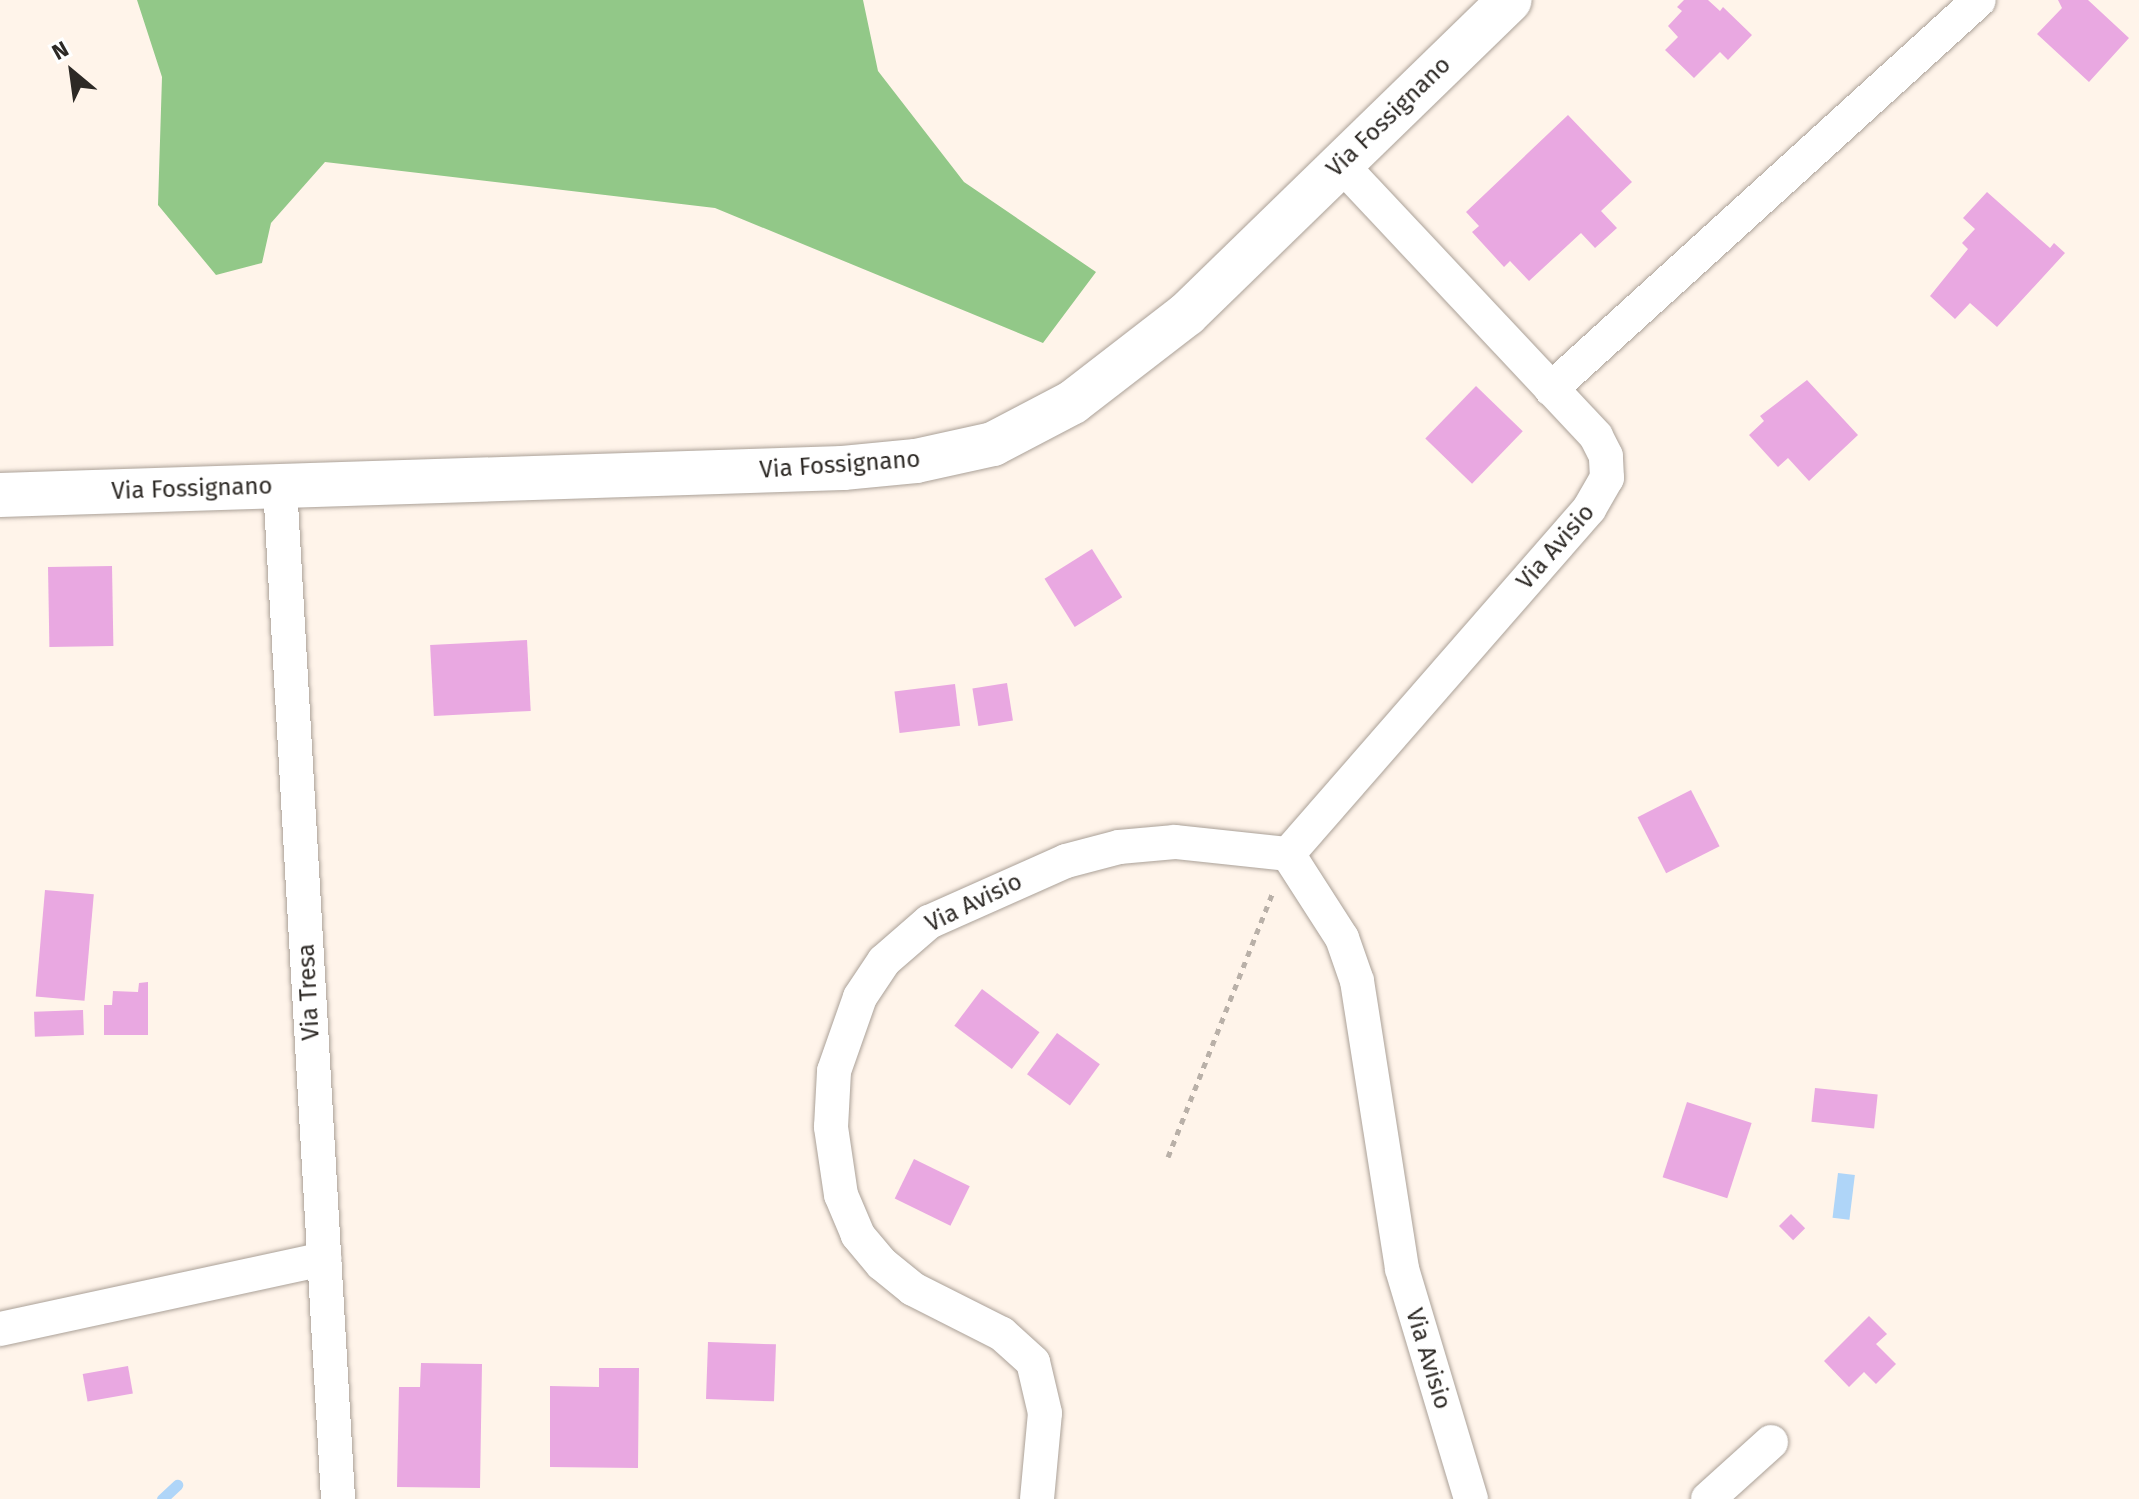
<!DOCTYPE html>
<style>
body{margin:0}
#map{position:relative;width:2139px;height:1499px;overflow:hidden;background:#fff4ea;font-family:"Fira Sans",sans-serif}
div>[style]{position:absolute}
.forest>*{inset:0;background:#92c888}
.water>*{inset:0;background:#afd5f8;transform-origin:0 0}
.stream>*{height:11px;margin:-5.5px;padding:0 5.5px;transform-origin:5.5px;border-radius:5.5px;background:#afd5f8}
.building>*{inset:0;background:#e9a8e1;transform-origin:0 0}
.path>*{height:5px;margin-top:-2.5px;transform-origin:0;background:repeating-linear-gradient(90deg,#b9b0a8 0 6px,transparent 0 12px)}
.roads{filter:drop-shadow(0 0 2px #aba198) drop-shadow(0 0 2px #aba198)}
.street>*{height:34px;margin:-17px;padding:0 17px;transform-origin:17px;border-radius:17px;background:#fff}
.secondary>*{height:44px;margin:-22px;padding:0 22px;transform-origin:22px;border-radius:22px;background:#fff}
span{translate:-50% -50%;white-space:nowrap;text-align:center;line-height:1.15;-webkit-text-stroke:7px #fff;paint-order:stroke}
.street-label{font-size:24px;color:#2d2925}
.north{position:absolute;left:32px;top:32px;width:80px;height:80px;-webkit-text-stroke:6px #fff;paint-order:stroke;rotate:331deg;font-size:22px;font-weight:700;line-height:32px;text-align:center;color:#2d2925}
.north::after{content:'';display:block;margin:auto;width:28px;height:36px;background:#2d2925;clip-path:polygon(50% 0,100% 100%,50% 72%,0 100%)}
</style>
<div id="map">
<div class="forest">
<div style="clip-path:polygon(137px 0,863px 0,878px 71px,964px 182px,1096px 272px,1043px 343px,715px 208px,325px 162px,271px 223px,262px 263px,216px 275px,158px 205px,162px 77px)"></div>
</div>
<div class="water">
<div style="left:1838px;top:1173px;width:17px;height:45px;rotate:7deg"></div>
</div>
<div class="stream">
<div style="left:162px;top:1499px;width:21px;rotate:-43deg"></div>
</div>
<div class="building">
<div style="clip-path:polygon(1684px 0,1708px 0,1720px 11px,1723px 7px,1752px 35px,1728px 60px,1720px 52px,1694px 78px,1665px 50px,1678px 37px,1668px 26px,1682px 11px,1677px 7px)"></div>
<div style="clip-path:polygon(2058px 0,2088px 0,2129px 38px,2089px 82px,2037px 34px,2062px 8px)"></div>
<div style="clip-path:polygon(1568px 115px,1632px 182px,1601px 211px,1617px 228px,1595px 248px,1581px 233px,1529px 281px,1510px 261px,1504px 267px,1472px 232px,1479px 226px,1466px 212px)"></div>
<div style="clip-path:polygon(1987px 192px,2050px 248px,2054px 243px,2065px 253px,1997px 327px,1970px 303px,1955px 319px,1930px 296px,1968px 249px,1962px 243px,1975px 229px,1963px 218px)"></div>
<div style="clip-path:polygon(1807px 380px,1858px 435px,1809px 481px,1788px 458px,1778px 467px,1749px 435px,1764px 421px,1760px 416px)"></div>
<div style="left:1476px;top:386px;width:65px;height:73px;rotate:44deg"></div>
<div style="left:1092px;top:549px;width:57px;height:56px;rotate:58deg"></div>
<div style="left:112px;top:566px;width:80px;height:64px;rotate:89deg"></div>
<div style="left:527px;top:640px;width:71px;height:97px;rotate:87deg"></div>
<div style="left:1007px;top:683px;width:38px;height:35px;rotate:81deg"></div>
<div style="left:955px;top:684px;width:42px;height:61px;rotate:83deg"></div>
<div style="left:1691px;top:790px;width:63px;height:60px;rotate:63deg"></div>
<div style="left:45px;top:890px;width:49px;height:107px;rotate:5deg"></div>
<div style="clip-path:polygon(148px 982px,148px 1035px,104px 1035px,104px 1005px,112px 1005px,113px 991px,138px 992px,139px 983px)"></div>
<div style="left:982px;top:989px;width:72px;height:46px;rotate:37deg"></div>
<div style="left:83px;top:1010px;width:25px;height:49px;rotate:88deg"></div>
<div style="left:1057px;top:1033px;width:53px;height:51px;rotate:36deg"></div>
<div style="left:1815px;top:1088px;width:63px;height:34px;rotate:6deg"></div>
<div style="left:1687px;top:1102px;width:68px;height:79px;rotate:18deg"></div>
<div style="left:914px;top:1159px;width:62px;height:44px;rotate:26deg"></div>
<div style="left:1791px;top:1214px;width:20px;height:17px;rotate:45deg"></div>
<div style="clip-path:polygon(1869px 1316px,1887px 1334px,1876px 1344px,1896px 1364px,1876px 1384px,1864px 1372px,1849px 1387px,1824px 1361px)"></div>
<div style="left:708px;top:1342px;width:68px;height:57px;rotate:2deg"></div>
<div style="clip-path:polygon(421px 1363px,482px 1364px,480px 1488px,397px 1487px,399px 1387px,420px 1387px)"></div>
<div style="left:128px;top:1366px;width:28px;height:46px;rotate:80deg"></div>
<div style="clip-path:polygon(599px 1368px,639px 1368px,638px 1468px,550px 1467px,550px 1386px,599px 1387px)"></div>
</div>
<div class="path">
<div style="left:1168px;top:1157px;width:285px;rotate:-68.4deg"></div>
</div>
<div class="roads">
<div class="street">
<div style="left:1551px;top:389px;width:578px;rotate:-42.27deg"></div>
<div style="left:280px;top:486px;width:1015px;rotate:86.72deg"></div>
<div style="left:1288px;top:854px;width:100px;rotate:57.3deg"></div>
<div style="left:1342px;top:938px;width:46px;rotate:70.8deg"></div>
<div style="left:1357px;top:981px;width:291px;rotate:81.1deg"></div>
<div style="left:1402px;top:1269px;width:240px;rotate:73.3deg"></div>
<div style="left:0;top:1329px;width:332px;rotate:-12.2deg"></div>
<div style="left:1037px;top:1499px;width:86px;rotate:-84.7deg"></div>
<div style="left:1045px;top:1413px;width:52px;rotate:-103.2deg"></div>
<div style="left:1033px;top:1362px;width:42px;rotate:-137.9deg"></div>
<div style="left:1002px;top:1334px;width:100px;rotate:-153.2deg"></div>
<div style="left:913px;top:1289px;width:40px;rotate:-141deg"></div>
<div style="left:882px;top:1264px;width:38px;rotate:-130deg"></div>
<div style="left:858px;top:1235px;width:43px;rotate:-113deg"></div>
<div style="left:841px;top:1195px;width:69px;rotate:-98.4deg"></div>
<div style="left:831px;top:1127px;width:56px;rotate:-86.9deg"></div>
<div style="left:834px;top:1071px;width:78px;rotate:-70.6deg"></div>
<div style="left:860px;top:997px;width:43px;rotate:-56.3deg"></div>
<div style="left:884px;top:961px;width:60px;rotate:-40.9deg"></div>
<div style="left:929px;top:922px;width:150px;rotate:-24deg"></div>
<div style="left:1066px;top:861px;width:55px;rotate:-14.8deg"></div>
<div style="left:1119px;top:847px;width:56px;rotate:-5.1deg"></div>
<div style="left:1175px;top:842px;width:114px;rotate:6.1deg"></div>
<div style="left:1288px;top:854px;width:458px;rotate:-48.9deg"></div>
<div style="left:1589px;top:509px;width:36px;rotate:-60deg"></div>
<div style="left:1607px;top:478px;width:22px;rotate:-93deg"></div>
<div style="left:1606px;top:456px;width:22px;rotate:-117deg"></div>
<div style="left:1596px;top:436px;width:373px;rotate:-133.2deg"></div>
<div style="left:1708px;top:1499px;width:85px;rotate:-42.1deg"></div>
</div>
<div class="secondary">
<div style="left:0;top:495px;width:843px;rotate:-1.83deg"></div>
<div style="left:843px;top:468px;width:73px;rotate:-5.5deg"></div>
<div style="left:916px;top:461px;width:79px;rotate:-12.4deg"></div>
<div style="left:993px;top:444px;width:90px;rotate:-27.7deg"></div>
<div style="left:1073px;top:402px;width:144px;rotate:-37.7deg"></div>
<div style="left:1187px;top:314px;width:450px;rotate:-44.2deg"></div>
</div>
</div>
<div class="street-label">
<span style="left:1389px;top:117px;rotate:-44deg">Via Fossignano</span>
<span style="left:840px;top:465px;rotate:-4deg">Via Fossignano</span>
<span style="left:192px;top:489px;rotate:-2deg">Via Fossignano</span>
<span style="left:1556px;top:547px;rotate:-49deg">Via Avisio</span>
<span style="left:974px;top:903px;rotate:-26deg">Via Avisio</span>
<span style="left:309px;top:992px;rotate:-93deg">Via Tresa</span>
<span style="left:1428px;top:1359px;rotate:73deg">Via Avisio</span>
</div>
<div class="north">N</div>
</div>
